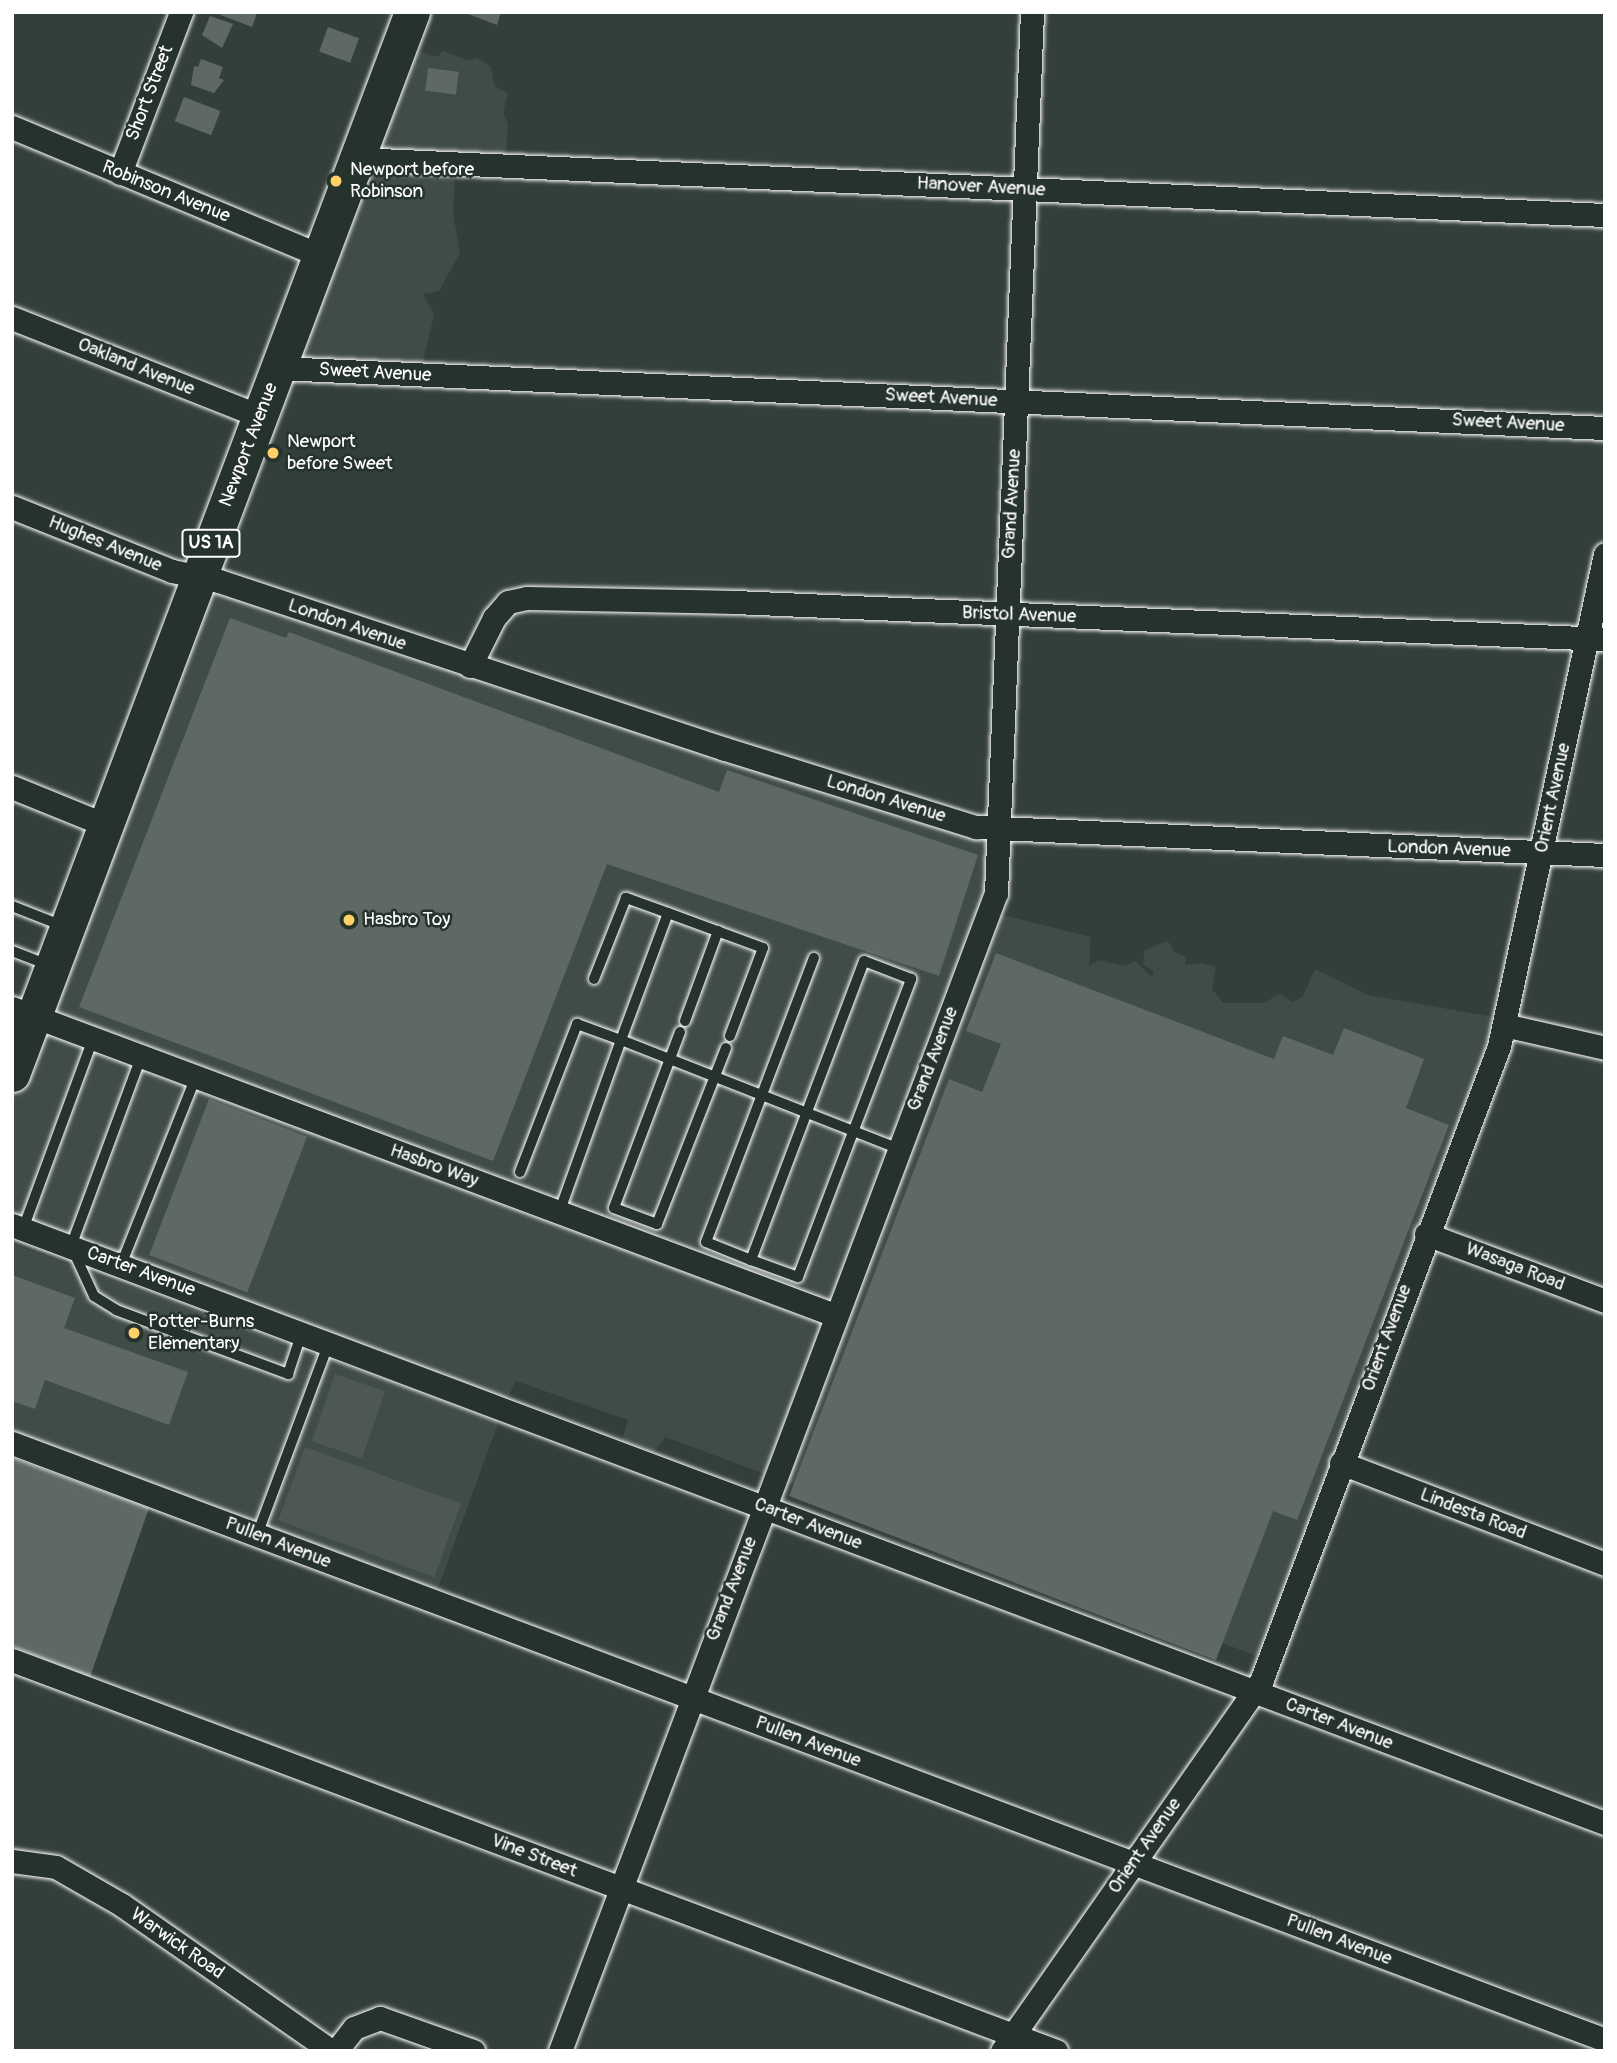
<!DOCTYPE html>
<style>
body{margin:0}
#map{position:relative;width:1617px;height:2063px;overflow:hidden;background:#333f3a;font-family:Pangolin,sans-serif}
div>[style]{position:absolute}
.built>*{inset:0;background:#404c47;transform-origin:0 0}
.green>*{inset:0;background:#4d5853;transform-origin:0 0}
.building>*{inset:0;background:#5f6964;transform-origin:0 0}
.roads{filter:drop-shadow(0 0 2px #fff) drop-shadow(0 0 2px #fff)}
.service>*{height:10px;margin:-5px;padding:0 5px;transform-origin:5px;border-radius:5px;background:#26332d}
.minor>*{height:23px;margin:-11.5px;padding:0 11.5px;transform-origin:11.5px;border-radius:11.5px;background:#26332d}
.primary>*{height:35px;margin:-17.5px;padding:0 17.5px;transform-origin:17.5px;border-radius:17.5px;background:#26332d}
.dots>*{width:19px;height:19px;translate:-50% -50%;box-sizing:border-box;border:4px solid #26332d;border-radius:50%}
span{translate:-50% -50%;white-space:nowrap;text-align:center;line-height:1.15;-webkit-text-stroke:5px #26332d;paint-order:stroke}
.shield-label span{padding:2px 5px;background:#26332d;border:2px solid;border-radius:5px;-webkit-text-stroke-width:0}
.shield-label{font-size:18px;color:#fff;font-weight:700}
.street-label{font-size:19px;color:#fff}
.poi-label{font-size:19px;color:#fff}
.left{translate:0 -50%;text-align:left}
.frame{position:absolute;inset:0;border:14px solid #fff;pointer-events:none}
</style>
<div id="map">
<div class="built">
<div style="clip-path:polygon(401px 45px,437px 57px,443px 51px,469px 61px,477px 58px,491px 67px,494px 85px,508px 94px,503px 113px,508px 124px,505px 175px,455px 175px,453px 213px,460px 253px,439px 291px,423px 294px,434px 315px,418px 383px,323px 379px,287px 346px)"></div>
<div style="clip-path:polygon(201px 587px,468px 666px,996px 834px,990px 912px,1091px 937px,1089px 966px,1099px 960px,1125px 966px,1135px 961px,1152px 977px,1154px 972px,1143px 964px,1145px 950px,1168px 941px,1174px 952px,1185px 956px,1186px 965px,1202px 963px,1216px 967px,1212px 989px,1223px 1003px,1263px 1003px,1280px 994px,1293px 1002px,1303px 996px,1315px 969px,1368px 995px,1511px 1020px,1364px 1432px,1352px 1478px,1274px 1657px,1268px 1660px,665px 1437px,643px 1467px,618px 1454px,628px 1420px,516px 1381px,500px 1412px,12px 1228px,12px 1073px)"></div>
<div style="left:12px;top:1244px;width:518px;height:183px;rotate:20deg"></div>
</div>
<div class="green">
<div style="left:335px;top:1374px;width:53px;height:71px;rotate:19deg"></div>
<div style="left:305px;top:1447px;width:166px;height:78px;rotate:20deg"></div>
</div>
<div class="building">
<div style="clip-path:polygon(213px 12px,254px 12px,257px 13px,252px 27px)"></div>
<div style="clip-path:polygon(463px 12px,501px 12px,497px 25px)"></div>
<div style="clip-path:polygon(210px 16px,233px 24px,222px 48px,202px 35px)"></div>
<div style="left:328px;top:27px;width:33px;height:26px;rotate:20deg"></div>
<div style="clip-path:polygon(201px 59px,223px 67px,219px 78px,224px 80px,214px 93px,191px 85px,194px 66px,198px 67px)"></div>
<div style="left:428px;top:68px;width:31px;height:23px;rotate:7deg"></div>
<div style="left:184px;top:97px;width:39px;height:26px;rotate:21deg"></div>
<div style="clip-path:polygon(230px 618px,286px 638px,289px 632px,719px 792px,727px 770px,978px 855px,939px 976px,607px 864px,493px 1161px,79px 1007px)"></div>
<div style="clip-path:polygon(996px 953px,1274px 1059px,1283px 1036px,1333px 1055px,1344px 1028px,1424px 1059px,1406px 1108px,1449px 1125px,1297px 1520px,1273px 1511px,1216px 1660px,789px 1496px,949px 1079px,982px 1092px,1001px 1044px,966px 1031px)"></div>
<div style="left:209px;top:1099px;width:105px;height:167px;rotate:21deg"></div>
<div style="clip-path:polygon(12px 1275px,75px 1298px,64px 1328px,188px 1372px,169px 1425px,45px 1380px,35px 1409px,12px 1401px)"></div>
<div style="clip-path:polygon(12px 1458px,149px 1508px,90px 1677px,12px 1646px)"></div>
</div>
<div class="roads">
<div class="service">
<div style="left:12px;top:906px;width:55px;rotate:21.4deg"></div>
<div style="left:668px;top:913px;width:101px;rotate:20.2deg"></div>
<div style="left:763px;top:948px;width:94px;rotate:110.6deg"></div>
<div style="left:12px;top:951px;width:40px;rotate:21deg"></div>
<div style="left:685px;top:1021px;width:96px;rotate:-69.9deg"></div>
<div style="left:680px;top:1032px;width:188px;rotate:110.6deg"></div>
<div style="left:614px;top:1208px;width:46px;rotate:20.4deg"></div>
<div style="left:657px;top:1224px;width:189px;rotate:-68.6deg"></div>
<div style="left:141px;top:1057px;width:202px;rotate:110.3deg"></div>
<div style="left:71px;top:1246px;width:55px;rotate:65.3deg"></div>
<div style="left:94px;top:1296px;width:26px;rotate:32deg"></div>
<div style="left:116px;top:1310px;width:184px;rotate:20.4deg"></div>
<div style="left:288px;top:1374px;width:44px;rotate:-71.6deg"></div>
<div style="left:520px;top:1172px;width:159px;rotate:-68.9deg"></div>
<div style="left:577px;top:1024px;width:47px;rotate:20deg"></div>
<div style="left:621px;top:1040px;width:135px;rotate:-69.7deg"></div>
<div style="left:668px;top:913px;width:45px;rotate:-160.3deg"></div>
<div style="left:626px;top:898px;width:87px;rotate:111.6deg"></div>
<div style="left:559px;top:1213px;width:184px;rotate:-70.3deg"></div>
<div style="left:621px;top:1040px;width:299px;rotate:21.4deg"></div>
<div style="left:23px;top:1229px;width:202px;rotate:-69.8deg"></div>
<div style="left:751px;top:1260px;width:50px;rotate:19.9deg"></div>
<div style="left:798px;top:1277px;width:319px;rotate:-69.2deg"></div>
<div style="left:911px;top:979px;width:50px;rotate:-159deg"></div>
<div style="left:864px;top:961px;width:320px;rotate:110.7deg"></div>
<div style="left:751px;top:1260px;width:48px;rotate:-158.2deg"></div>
<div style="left:706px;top:1242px;width:304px;rotate:-69.2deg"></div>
<div style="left:121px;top:1265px;width:202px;rotate:-68.3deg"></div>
<div style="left:257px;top:1535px;width:206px;rotate:-69.5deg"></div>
</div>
<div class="minor">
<div style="left:12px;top:127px;width:334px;rotate:22.6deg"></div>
<div style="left:357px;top:159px;width:1249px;rotate:2.57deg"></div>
<div style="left:120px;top:173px;width:172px;rotate:-69.2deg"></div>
<div style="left:12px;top:318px;width:266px;rotate:21.6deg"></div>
<div style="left:278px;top:368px;width:1328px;rotate:2.59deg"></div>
<div style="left:12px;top:507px;width:172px;rotate:21.8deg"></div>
<div style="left:172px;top:571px;width:48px;rotate:12deg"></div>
<div style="left:219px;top:581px;width:533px;rotate:18.37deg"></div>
<div style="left:725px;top:749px;width:263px;rotate:17.3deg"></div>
<div style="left:976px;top:827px;width:630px;rotate:2.55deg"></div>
<div style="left:470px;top:666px;width:54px;rotate:-63.4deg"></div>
<div style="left:494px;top:618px;width:21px;rotate:-49deg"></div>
<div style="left:508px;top:602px;width:19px;rotate:-12deg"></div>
<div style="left:527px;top:598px;width:207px;rotate:1.1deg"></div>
<div style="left:734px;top:602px;width:872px;rotate:2.43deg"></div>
<div style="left:12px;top:787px;width:98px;rotate:22.1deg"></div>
<div style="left:12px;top:1008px;width:878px;rotate:20.46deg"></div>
<div style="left:1504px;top:1025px;width:104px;rotate:12.8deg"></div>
<div style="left:12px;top:1225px;width:1702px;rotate:20.58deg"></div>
<div style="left:1426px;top:1234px;width:191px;rotate:20.5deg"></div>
<div style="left:12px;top:1443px;width:1701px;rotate:20.54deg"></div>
<div style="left:1341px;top:1463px;width:283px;rotate:20.9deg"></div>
<div style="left:12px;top:1660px;width:1115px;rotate:20.53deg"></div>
<div style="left:12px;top:1861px;width:44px;rotate:7.8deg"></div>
<div style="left:56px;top:1867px;width:76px;rotate:29.9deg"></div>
<div style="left:122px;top:1905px;width:255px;rotate:34.9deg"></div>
<div style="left:336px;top:2051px;width:29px;rotate:-52deg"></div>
<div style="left:354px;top:2028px;width:28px;rotate:-21deg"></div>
<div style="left:380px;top:2018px;width:99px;rotate:19.5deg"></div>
<div style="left:560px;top:2051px;width:1237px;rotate:-69.37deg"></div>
<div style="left:996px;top:893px;width:882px;rotate:-87.66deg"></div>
<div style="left:1002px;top:2051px;width:454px;rotate:-55deg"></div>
<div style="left:1262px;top:1679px;width:676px;rotate:-69.47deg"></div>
<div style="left:1499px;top:1046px;width:503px;rotate:-77.84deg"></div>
</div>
<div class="primary">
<div style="left:12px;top:1074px;width:1135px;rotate:-69.36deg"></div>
</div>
</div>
<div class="dots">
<div style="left:336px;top:181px;background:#ffd166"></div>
<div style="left:273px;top:453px;background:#ffd166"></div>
<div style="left:349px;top:920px;background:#ffd166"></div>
<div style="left:134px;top:1333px;background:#ffd166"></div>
</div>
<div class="shield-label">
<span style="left:211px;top:543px">US 1A</span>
</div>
<div class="street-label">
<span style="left:150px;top:93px;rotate:-69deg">Short Street</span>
<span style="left:981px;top:187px;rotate:3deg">Hanover Avenue</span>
<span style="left:166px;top:192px;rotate:22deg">Robinson Avenue</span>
<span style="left:136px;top:367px;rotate:22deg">Oakland Avenue</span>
<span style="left:375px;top:373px;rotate:3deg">Sweet Avenue</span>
<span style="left:941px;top:398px;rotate:3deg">Sweet Avenue</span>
<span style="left:1508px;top:423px;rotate:3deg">Sweet Avenue</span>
<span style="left:249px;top:445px;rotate:-69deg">Newport Avenue</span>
<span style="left:1012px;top:504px;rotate:-87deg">Grand Avenue</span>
<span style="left:105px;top:544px;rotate:22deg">Hughes Avenue</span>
<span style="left:1019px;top:615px;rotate:2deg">Bristol Avenue</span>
<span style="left:347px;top:625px;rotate:19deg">London Avenue</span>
<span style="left:1553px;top:798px;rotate:-78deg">Orient Avenue</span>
<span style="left:886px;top:799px;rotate:17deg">London Avenue</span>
<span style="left:1449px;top:849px;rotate:2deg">London Avenue</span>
<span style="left:933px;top:1059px;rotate:-69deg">Grand Avenue</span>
<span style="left:434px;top:1166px;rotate:20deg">Hasbro Way</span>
<span style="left:1515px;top:1267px;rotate:21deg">Wasaga Road</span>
<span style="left:141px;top:1272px;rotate:20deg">Carter Avenue</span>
<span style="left:1387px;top:1338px;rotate:-70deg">Orient Avenue</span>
<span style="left:1473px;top:1514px;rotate:21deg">Lindesta Road</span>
<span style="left:808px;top:1524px;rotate:21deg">Carter Avenue</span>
<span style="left:278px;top:1543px;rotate:21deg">Pullen Avenue</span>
<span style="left:732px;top:1589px;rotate:-69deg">Grand Avenue</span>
<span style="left:1339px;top:1724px;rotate:21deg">Carter Avenue</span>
<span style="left:808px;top:1742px;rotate:21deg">Pullen Avenue</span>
<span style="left:1145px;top:1846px;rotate:-55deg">Orient Avenue</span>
<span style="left:534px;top:1856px;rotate:21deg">Vine Street</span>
<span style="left:1339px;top:1940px;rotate:21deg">Pullen Avenue</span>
<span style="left:177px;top:1944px;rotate:35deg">Warwick Road</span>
</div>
<div class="poi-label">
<span class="left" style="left:350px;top:181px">Newport before<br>Robinson</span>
<span class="left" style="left:287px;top:453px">Newport<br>before Sweet</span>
<span class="left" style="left:363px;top:920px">Hasbro Toy</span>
<span class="left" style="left:148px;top:1333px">Potter-Burns<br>Elementary</span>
</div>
<div class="frame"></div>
</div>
